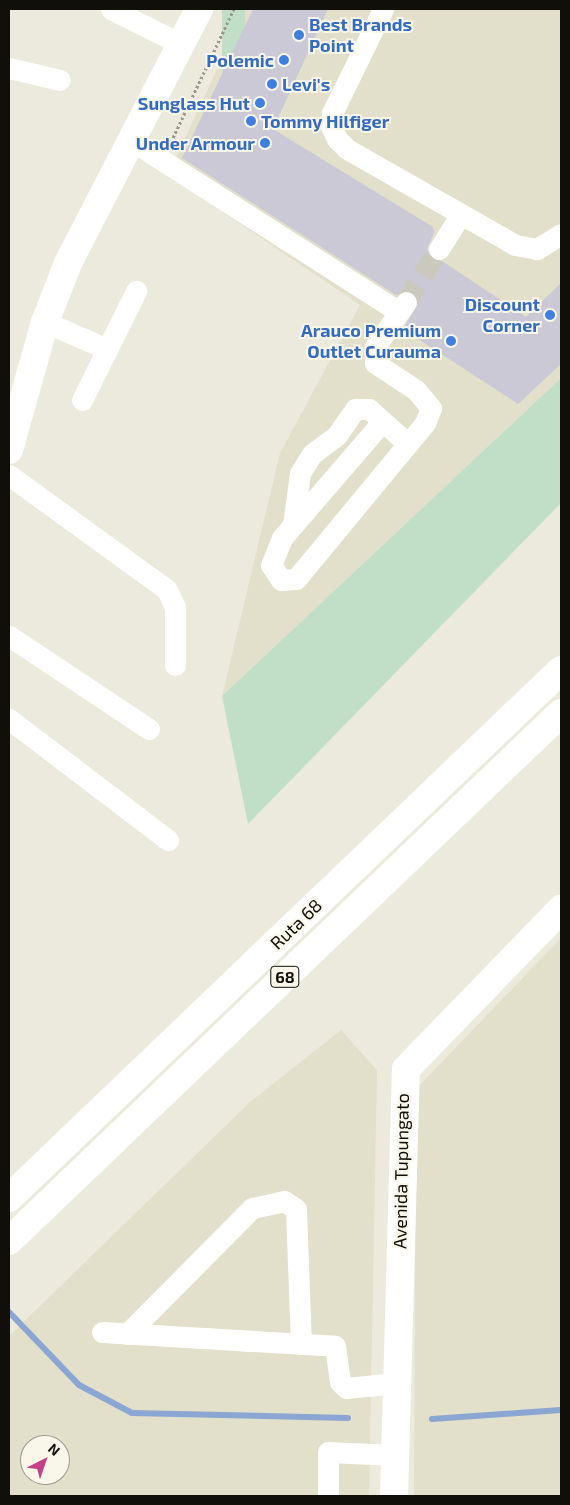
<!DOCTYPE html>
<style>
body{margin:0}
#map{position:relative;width:570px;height:1505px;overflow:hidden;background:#eceadd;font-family:"Exo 2",sans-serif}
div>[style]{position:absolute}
.built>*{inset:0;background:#e2dfca}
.green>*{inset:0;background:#c1dfc6;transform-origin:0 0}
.stream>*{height:6px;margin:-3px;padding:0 3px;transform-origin:3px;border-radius:3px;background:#8ba6d2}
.building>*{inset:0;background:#cbc9d6}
.minor-tunnel>*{height:21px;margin-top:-10.5px;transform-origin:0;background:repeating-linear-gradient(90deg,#cbc9bd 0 21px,transparent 0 32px)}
.path>*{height:3px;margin-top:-1.5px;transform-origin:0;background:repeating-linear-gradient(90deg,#9a988e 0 2.5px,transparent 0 5px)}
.minor>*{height:21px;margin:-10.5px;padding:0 10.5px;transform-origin:10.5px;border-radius:10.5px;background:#fff}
.major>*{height:28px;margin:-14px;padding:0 14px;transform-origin:14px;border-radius:14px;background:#fff}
.highway>*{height:28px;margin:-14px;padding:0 14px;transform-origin:14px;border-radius:14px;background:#fff}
.dots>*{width:14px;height:14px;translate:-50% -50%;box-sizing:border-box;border:2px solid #f9f7ea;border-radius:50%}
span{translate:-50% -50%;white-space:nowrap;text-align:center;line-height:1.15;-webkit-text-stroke:4px #f9f7ea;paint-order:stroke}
.shield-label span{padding:1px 4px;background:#f9f7ea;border:1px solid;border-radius:4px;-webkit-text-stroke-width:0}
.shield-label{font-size:16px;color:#100f0a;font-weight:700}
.shop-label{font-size:18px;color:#366cbe;font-weight:700}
.left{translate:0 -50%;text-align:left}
.right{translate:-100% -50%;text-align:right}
.street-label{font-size:18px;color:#100f0a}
.frame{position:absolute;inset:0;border:10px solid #100f0a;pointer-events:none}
.north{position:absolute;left:20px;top:1435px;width:50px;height:50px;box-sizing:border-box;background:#f9f7ea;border:1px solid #9c9a90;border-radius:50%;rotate:41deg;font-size:14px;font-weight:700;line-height:20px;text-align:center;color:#100f0a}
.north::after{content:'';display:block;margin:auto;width:18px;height:22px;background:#c54185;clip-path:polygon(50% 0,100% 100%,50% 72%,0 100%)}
</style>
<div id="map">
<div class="built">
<div style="clip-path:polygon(245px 9px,561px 9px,561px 378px,222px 696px,280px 453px,360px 305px,168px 175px)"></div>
<div style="clip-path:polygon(561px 938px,561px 1496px,414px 1496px,416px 1089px)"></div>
<div style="clip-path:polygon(evenodd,341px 1030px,377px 1070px,369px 1496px,9px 1496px,9px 1336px,249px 1103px,341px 1030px,30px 1445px,60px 1445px,60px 1475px,30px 1475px,30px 1445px)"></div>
</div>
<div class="green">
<div style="left:222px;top:9px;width:23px;height:150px"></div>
<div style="clip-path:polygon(561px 378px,561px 503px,248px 824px,222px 696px)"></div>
</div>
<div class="stream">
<div style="left:9px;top:1312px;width:101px;rotate:46.2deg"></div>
<div style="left:79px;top:1385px;width:60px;rotate:27.8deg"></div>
<div style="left:132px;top:1413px;width:216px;rotate:1.3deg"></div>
<div style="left:432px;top:1419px;width:129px;rotate:-4deg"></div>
</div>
<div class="building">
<div style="clip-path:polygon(253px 9px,328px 9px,273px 129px,433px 227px,434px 233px,427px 249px,432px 259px,442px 261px,526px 317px,561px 283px,561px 364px,518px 404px,403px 329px,418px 304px,414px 292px,407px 290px,396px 295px,182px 158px)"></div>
</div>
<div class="minor-tunnel">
<div style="left:406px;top:302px;width:62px;rotate:-58.1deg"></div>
</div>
<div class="path">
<div style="left:171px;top:142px;width:147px;rotate:-64.7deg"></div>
</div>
<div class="minor">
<div style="left:111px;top:9px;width:78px;rotate:26.6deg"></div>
<div style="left:383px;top:9px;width:116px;rotate:116.1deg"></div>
<div style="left:332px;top:113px;width:13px;rotate:94deg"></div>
<div style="left:331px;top:126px;width:14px;rotate:65deg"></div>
<div style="left:337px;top:139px;width:14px;rotate:45deg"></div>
<div style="left:347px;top:149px;width:193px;rotate:29.7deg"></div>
<div style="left:515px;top:245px;width:22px;rotate:10deg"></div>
<div style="left:537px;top:249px;width:28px;rotate:-32deg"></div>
<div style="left:9px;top:68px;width:52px;rotate:13.2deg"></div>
<div style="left:132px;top:141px;width:317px;rotate:32.6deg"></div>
<div style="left:399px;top:312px;width:12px;rotate:-55deg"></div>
<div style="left:439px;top:249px;width:40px;rotate:-58deg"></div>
<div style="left:45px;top:322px;width:68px;rotate:23.5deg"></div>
<div style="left:82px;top:400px;width:122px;rotate:-63.6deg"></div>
<div style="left:382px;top:422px;width:153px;rotate:130.8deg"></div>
<div style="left:282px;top:538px;width:29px;rotate:112deg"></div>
<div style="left:271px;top:565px;width:18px;rotate:56deg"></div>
<div style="left:281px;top:580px;width:15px;rotate:-4deg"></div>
<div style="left:296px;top:579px;width:202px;rotate:-50.4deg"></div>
<div style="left:425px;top:423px;width:16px;rotate:-68deg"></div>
<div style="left:431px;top:408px;width:23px;rotate:-130deg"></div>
<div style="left:416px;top:390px;width:49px;rotate:-146.6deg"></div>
<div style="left:375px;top:363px;width:16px;rotate:-90deg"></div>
<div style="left:375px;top:347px;width:42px;rotate:-55.6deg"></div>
<div style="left:9px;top:475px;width:195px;rotate:36deg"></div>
<div style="left:167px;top:590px;width:19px;rotate:65deg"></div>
<div style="left:175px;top:607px;width:58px;rotate:90deg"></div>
<div style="left:293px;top:525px;width:52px;rotate:-82.3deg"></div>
<div style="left:300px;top:473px;width:22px;rotate:-58deg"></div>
<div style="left:312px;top:454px;width:31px;rotate:-37deg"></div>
<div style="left:337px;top:435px;width:32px;rotate:-55deg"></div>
<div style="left:355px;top:409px;width:14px"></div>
<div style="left:369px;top:409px;width:52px;rotate:41.9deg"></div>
<div style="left:9px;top:636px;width:168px;rotate:33.6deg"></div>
<div style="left:9px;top:719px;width:200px;rotate:37.3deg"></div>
<div style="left:102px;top:1332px;width:233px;rotate:3.4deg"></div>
<div style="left:335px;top:1346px;width:36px;rotate:82deg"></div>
<div style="left:340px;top:1382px;width:8px;rotate:45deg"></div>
<div style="left:346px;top:1388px;width:51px;rotate:-5.6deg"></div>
<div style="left:127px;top:1334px;width:177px;rotate:-45.2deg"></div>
<div style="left:252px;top:1208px;width:33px;rotate:-12deg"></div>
<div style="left:284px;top:1201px;width:14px;rotate:34deg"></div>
<div style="left:296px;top:1209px;width:135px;rotate:87.9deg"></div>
<div style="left:328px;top:1496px;width:44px;rotate:-90deg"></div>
<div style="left:328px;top:1452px;width:67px;rotate:2.6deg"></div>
</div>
<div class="major">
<div style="left:9px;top:450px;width:133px;rotate:-74.3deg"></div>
<div style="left:45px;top:322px;width:63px;rotate:-68.7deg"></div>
<div style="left:68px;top:263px;width:286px;rotate:-62.7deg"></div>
<div style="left:394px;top:1496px;width:427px;rotate:-88.4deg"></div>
<div style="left:406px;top:1069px;width:223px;rotate:-45.9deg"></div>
</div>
<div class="highway">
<div style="left:9px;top:1198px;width:764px;rotate:-43.73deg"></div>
<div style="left:9px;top:1241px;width:764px;rotate:-43.73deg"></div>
</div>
<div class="dots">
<div style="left:299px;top:35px;background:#3f7fe0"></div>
<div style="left:284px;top:60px;background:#3f7fe0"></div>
<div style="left:272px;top:84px;background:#3f7fe0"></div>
<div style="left:260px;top:103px;background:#3f7fe0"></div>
<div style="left:251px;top:121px;background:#3f7fe0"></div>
<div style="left:265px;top:143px;background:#3f7fe0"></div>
<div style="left:550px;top:315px;background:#3f7fe0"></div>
<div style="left:451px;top:341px;background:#3f7fe0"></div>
</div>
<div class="shield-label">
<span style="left:285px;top:977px">68</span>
</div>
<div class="shop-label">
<span class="left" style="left:309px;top:35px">Best Brands<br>Point</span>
<span class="right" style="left:274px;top:60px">Polemic</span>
<span class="left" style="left:282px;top:84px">Levi's</span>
<span class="right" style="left:250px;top:103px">Sunglass Hut</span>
<span class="left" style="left:261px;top:121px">Tommy Hilfiger</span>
<span class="right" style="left:255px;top:143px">Under Armour</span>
<span class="right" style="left:540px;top:315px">Discount<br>Corner</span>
<span class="right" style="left:441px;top:341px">Arauco Premium<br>Outlet Curauma</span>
</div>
<div class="street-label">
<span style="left:296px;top:924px;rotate:-44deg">Ruta 68</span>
<span style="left:401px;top:1171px;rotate:-89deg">Avenida Tupungato</span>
</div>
<div class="frame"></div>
<div class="north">N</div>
</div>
